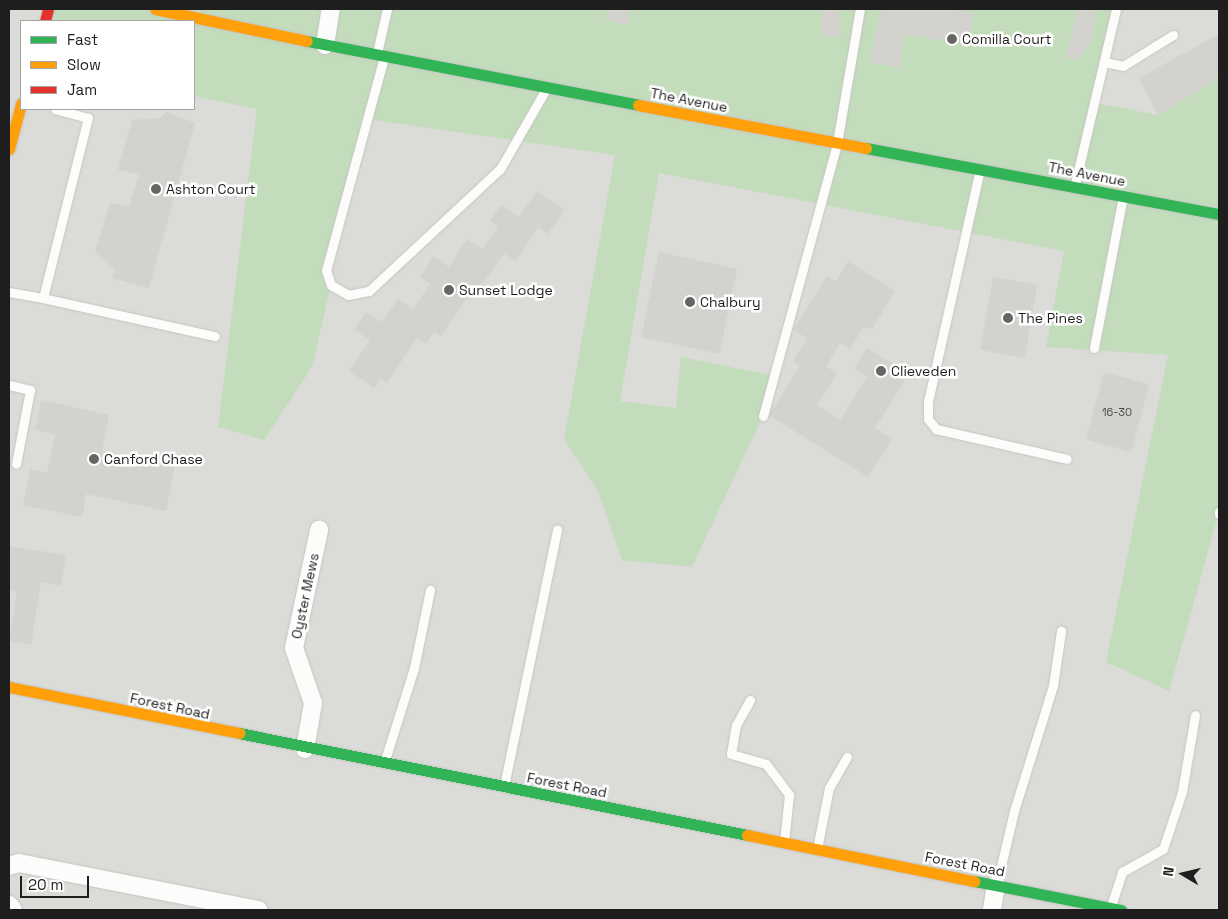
<!DOCTYPE html>
<style>
body{margin:0}
#map{position:relative;width:1228px;height:919px;overflow:hidden;background:#ecece7;font-family:"Space Grotesk",sans-serif}
div>[style]{position:absolute}
.residential>*{inset:0;background:#dbdbd8}
.forest>*{inset:0;background:#c3dcbc}
.building>*{inset:0;background:#d3d2ce;transform-origin:0 0}
.roads{filter:drop-shadow(0 0 1px #c5c5c3) drop-shadow(0 0 1px #c5c5c3)}
.lane>*{height:9px;margin:-4.5px;padding:0 4.5px;transform-origin:4.5px;border-radius:4.5px;background:#fcfcfb}
.street>*{height:18px;margin:-9px;padding:0 9px;transform-origin:9px;border-radius:9px;background:#fcfcfb}
.fast>*{height:11px;margin:-5.5px;padding:0 5.5px;transform-origin:5.5px;border-radius:5.5px;background:#30b455}
.slow>*{height:11px;margin:-5.5px;padding:0 5.5px;transform-origin:5.5px;border-radius:5.5px;background:#ff9f0a}
.jam>*{height:11px;margin:-5.5px;padding:0 5.5px;transform-origin:5.5px;border-radius:5.5px;background:#e5322d}
.dots>*{width:14px;height:14px;translate:-50% -50%;box-sizing:border-box;border:2px solid #fff;border-radius:50%}
span{translate:-50% -50%;white-space:nowrap;text-align:center;line-height:1.15;-webkit-text-stroke:5px #fff;paint-order:stroke}
.number-label{font-size:11px;color:#4b4b4a}
.number-label span{-webkit-text-stroke-width:0}
.poi-label{font-size:14px;color:#1e1e1e}
.left{translate:0 -50%;text-align:left}
.street-label{font-size:14px;color:#1e1e1e}
.frame{position:absolute;inset:0;border:10px solid #1e1e1e;pointer-events:none}
.legend{position:absolute;left:20px;top:20px;width:175px;height:90px;box-sizing:border-box;background:#fff;border:1px solid #a5a5a5;margin:0;padding:6px 9px;list-style:none;font-size:15px;color:#1e1e1e}
.legend li{display:flex;align-items:center;gap:10px;height:25px}
.legend b{width:25px;border:1px solid #a5a5a5}
.north{position:absolute;left:1158px;top:849px;width:50px;height:50px;-webkit-text-stroke:4px #fff;paint-order:stroke;rotate:279deg;font-size:14px;font-weight:700;line-height:20px;text-align:center;color:#1e1e1e}
.north::after{content:'';display:block;margin:auto;width:18px;height:22px;background:#1e1e1e;clip-path:polygon(50% 0,100% 100%,50% 72%,0 100%)}
.scale{position:absolute;left:20px;top:876px;width:69px;height:22px;box-sizing:border-box;border:2px solid #1e1e1e;border-top:0;padding-left:6px;font-size:15px;line-height:18px;white-space:nowrap;color:#1e1e1e;-webkit-text-stroke:4px #fff;paint-order:stroke}
</style>
<div id="map">
<div class="residential">
<div style="clip-path:polygon(evenodd,9px 9px,1219px 9px,1219px 910px,9px 910px,9px 9px,21px 21px,194px 21px,194px 109px,21px 109px,21px 21px)"></div>
</div>
<div class="forest">
<div style="clip-path:polygon(48px 9px,1116px 9px,1095px 103px,1158px 115px,1219px 78px,1219px 512px,1169px 691px,1106px 662px,1168px 355px,1046px 347px,1064px 251px,659px 173px,620px 401px,676px 408px,681px 357px,774px 376px,763px 416px,692px 567px,622px 560px,598px 491px,564px 439px,615px 155px,366px 119px,326px 270px,331px 285px,312px 367px,264px 440px,218px 427px,257px 109px,194px 96px,194px 21px,45px 21px)"></div>
</div>
<div class="building">
<div style="clip-path:polygon(608px 9px,630px 9px,627px 25px,606px 20px)"></div>
<div style="left:822px;top:9px;width:17px;height:28px"></div>
<div style="clip-path:polygon(881px 9px,951px 9px,973px 13px,968px 45px,904px 34px,899px 68px,870px 62px)"></div>
<div style="clip-path:polygon(1078px 9px,1096px 9px,1091px 43px,1077px 60px,1066px 57px)"></div>
<div style="clip-path:polygon(1219px 34px,1219px 78px,1158px 115px,1139px 78px)"></div>
<div style="clip-path:polygon(167px 112px,195px 123px,149px 288px,112px 278px,115px 270px,95px 252px,110px 203px,129px 207px,139px 174px,118px 170px,132px 120px,160px 118px)"></div>
<div style="clip-path:polygon(537px 191px,565px 210px,548px 234px,538px 227px,516px 261px,504px 253px,477px 292px,473px 289px,441px 336px,434px 332px,426px 344px,417px 338px,387px 383px,380px 379px,374px 388px,349px 371px,370px 340px,354px 329px,366px 312px,382px 322px,398px 299px,413px 309px,430px 284px,420px 277px,433px 256px,449px 267px,467px 239px,483px 249px,498px 226px,490px 221px,501px 205px,519px 217px)"></div>
<div style="left:659px;top:252px;width:80px;height:87px;rotate:12deg"></div>
<div style="clip-path:polygon(848px 261px,895px 291px,872px 329px,864px 327px,850px 349px,840px 343px,826px 366px,837px 374px,817px 405px,840px 420px,867px 377px,854px 369px,867px 348px,909px 374px,875px 428px,892px 439px,868px 477px,769px 415px,800px 366px,793px 361px,807px 338px,793px 330px,827px 276px,836px 281px)"></div>
<div style="left:993px;top:277px;width:45px;height:74px;rotate:10deg"></div>
<div style="left:1104px;top:372px;width:47px;height:70px;rotate:15deg"></div>
<div style="clip-path:polygon(41px 400px,109px 415px,102px 451px,175px 466px,166px 511px,86px 494px,82px 517px,23px 505px,30px 469px,47px 473px,55px 435px,35px 430px)"></div>
<div style="clip-path:polygon(9px 546px,66px 555px,61px 586px,41px 582px,31px 645px,9px 641px,17px 592px,9px 590px)"></div>
</div>
<div class="roads">
<div class="lane">
<div style="left:377px;top:53px;width:45px;rotate:-77.2deg"></div>
<div style="left:384px;top:57px;width:221px;rotate:105.2deg"></div>
<div style="left:326px;top:270px;width:16px;rotate:72deg"></div>
<div style="left:331px;top:285px;width:20px;rotate:30deg"></div>
<div style="left:348px;top:295px;width:21px;rotate:-11deg"></div>
<div style="left:369px;top:291px;width:179px;rotate:-43deg"></div>
<div style="left:500px;top:169px;width:92px;rotate:-60.1deg"></div>
<div style="left:1104px;top:62px;width:19px;rotate:12deg"></div>
<div style="left:1123px;top:66px;width:59px;rotate:-31.8deg"></div>
<div style="left:980px;top:169px;width:238px;rotate:102.6deg"></div>
<div style="left:928px;top:401px;width:18px;rotate:90deg"></div>
<div style="left:928px;top:419px;width:13px;rotate:51deg"></div>
<div style="left:936px;top:429px;width:134px;rotate:12.9deg"></div>
<div style="left:1075px;top:184px;width:180px;rotate:-76.8deg"></div>
<div style="left:9px;top:292px;width:35px;rotate:10deg"></div>
<div style="left:43px;top:298px;width:186px;rotate:-76deg"></div>
<div style="left:88px;top:118px;width:34px;rotate:-165deg"></div>
<div style="left:43px;top:298px;width:176px;rotate:12.5deg"></div>
<div style="left:1094px;top:348px;width:155px;rotate:-79.2deg"></div>
<div style="left:9px;top:385px;width:22px;rotate:13deg"></div>
<div style="left:30px;top:390px;width:75px;rotate:100.7deg"></div>
<div style="left:763px;top:416px;width:283px;rotate:-74.8deg"></div>
<div style="left:837px;top:143px;width:136px;rotate:-80.3deg"></div>
<div style="left:1219px;top:514px;width:2px;rotate:-90deg"></div>
<div style="left:750px;top:700px;width:29px;rotate:119deg"></div>
<div style="left:736px;top:725px;width:29px;rotate:100deg"></div>
<div style="left:731px;top:754px;width:36px;rotate:16deg"></div>
<div style="left:766px;top:764px;width:39px;rotate:53deg"></div>
<div style="left:789px;top:795px;width:47px;rotate:96.1deg"></div>
<div style="left:385px;top:760px;width:96px;rotate:-72.5deg"></div>
<div style="left:414px;top:668px;width:80px;rotate:-78.4deg"></div>
<div style="left:504px;top:786px;width:262px;rotate:-78.3deg"></div>
<div style="left:817px;top:849px;width:62px;rotate:-78.9deg"></div>
<div style="left:829px;top:788px;width:36px;rotate:-60deg"></div>
<div style="left:997px;top:883px;width:74px;rotate:-76.7deg"></div>
<div style="left:1014px;top:811px;width:131px;rotate:-72.7deg"></div>
<div style="left:1053px;top:686px;width:56px;rotate:-81.7deg"></div>
<div style="left:1111px;top:906px;width:36px;rotate:-72deg"></div>
<div style="left:1122px;top:872px;width:47px;rotate:-29.3deg"></div>
<div style="left:1163px;top:849px;width:60px;rotate:-71.6deg"></div>
<div style="left:1182px;top:792px;width:78px;rotate:-80.4deg"></div>
</div>
<div class="street">
<div style="left:325px;top:45px;width:36px;rotate:-81deg"></div>
<div style="left:305px;top:749px;width:47px;rotate:-80.1deg"></div>
<div style="left:313px;top:703px;width:58px;rotate:-109.1deg"></div>
<div style="left:294px;top:648px;width:121px;rotate:-78deg"></div>
<div style="left:9px;top:866px;width:10px;rotate:-17deg"></div>
<div style="left:19px;top:863px;width:244px;rotate:11.1deg"></div>
<div style="left:9px;top:905px;width:6px;rotate:51deg"></div>
<div style="left:992px;top:910px;width:25px;rotate:-81deg"></div>
</div>
<div class="fast">
<div style="left:307px;top:41px;width:337px;rotate:10.9deg"></div>
<div style="left:866px;top:148px;width:359px;rotate:10.6deg"></div>
<div style="left:239px;top:733px;width:518px;rotate:11.35deg"></div>
<div style="left:974px;top:881px;width:150px;rotate:11.2deg"></div>
</div>
<div class="slow">
<div style="left:155px;top:9px;width:155px;rotate:11.9deg"></div>
<div style="left:638px;top:105px;width:232px;rotate:10.7deg"></div>
<div style="left:9px;top:149px;width:47px;rotate:-75.1deg"></div>
<div style="left:9px;top:687px;width:235px;rotate:11.3deg"></div>
<div style="left:747px;top:835px;width:232px;rotate:11.5deg"></div>
</div>
<div class="jam">
<div style="left:45px;top:21px;width:12px;rotate:-76deg"></div>
</div>
</div>
<div class="dots">
<div style="left:952px;top:39px;background:#666664"></div>
<div style="left:156px;top:189px;background:#666664"></div>
<div style="left:449px;top:290px;background:#666664"></div>
<div style="left:690px;top:302px;background:#666664"></div>
<div style="left:1008px;top:318px;background:#666664"></div>
<div style="left:881px;top:371px;background:#666664"></div>
<div style="left:94px;top:459px;background:#666664"></div>
</div>
<div class="number-label">
<span style="left:1117px;top:412px">16-30</span>
</div>
<div class="poi-label">
<span class="left" style="left:962px;top:39px">Comilla Court</span>
<span class="left" style="left:166px;top:189px">Ashton Court</span>
<span class="left" style="left:459px;top:290px">Sunset Lodge</span>
<span class="left" style="left:700px;top:302px">Chalbury</span>
<span class="left" style="left:1018px;top:318px">The Pines</span>
<span class="left" style="left:891px;top:371px">Clieveden</span>
<span class="left" style="left:104px;top:459px">Canford Chase</span>
</div>
<div class="street-label">
<span style="left:689px;top:100px;rotate:11deg">The Avenue</span>
<span style="left:1087px;top:174px;rotate:11deg">The Avenue</span>
<span style="left:305px;top:596px;rotate:-78deg">Oyster Mews</span>
<span style="left:170px;top:706px;rotate:12deg">Forest Road</span>
<span style="left:567px;top:785px;rotate:11deg">Forest Road</span>
<span style="left:965px;top:864px;rotate:11deg">Forest Road</span>
</div>
<div class="frame"></div>
<ul class="legend">
<li><b style="height:6px;background:#30b455"></b>Fast</li>
<li><b style="height:6px;background:#ff9f0a"></b>Slow</li>
<li><b style="height:6px;background:#e5322d"></b>Jam</li>
</ul>
<div class="north">N</div>
<div class="scale">20 m</div>
</div>
